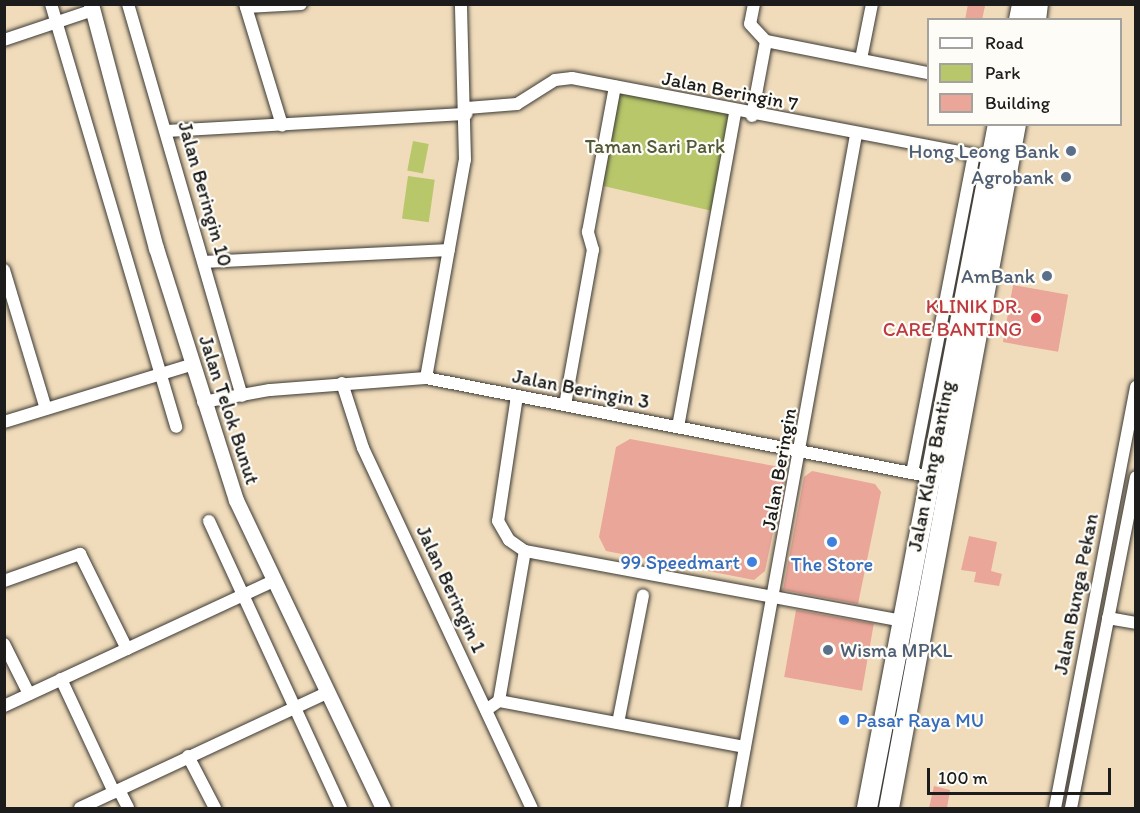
<!DOCTYPE html>
<style>
body{margin:0}
#map{position:relative;width:1140px;height:813px;overflow:hidden;background:#f0dcbb;font-family:Itim,sans-serif}
div>[style]{position:absolute}
.green>*{inset:0;background:#b8c76a;transform-origin:0 0}
.building>*{inset:0;background:#eaa699;transform-origin:0 0}
.roads{filter:drop-shadow(0 0 2px #3c3934) drop-shadow(0 0 2px #3c3934)}
.minor>*{height:12px;margin:-6px;padding:0 6px;transform-origin:6px;border-radius:6px;background:#fff}
.tertiary>*{height:15px;margin:-7.5px;padding:0 7.5px;transform-origin:7.5px;border-radius:7.5px;background:#fff}
.trunk>*{height:20px;margin:-10px;padding:0 10px;transform-origin:10px;border-radius:10px;background:#fff}
.dots>*{width:16px;height:16px;translate:-50% -50%;box-sizing:border-box;border:3px solid #fdfcf7;border-radius:50%}
span{translate:-50% -50%;white-space:nowrap;text-align:center;line-height:1.15;-webkit-text-stroke:4.5px #fdfcf7;paint-order:stroke}
.street-label{font-size:20px;color:#1c1c1c}
.park-label{font-size:20px;color:#535837}
.service-label{font-size:20px;color:#4e5e75}
.right{translate:-100% -50%;text-align:right}
.left{translate:0 -50%;text-align:left}
.health-label{font-size:20px;color:#be3a42}
.shop-label{font-size:20px;color:#366cbe}
.frame{position:absolute;inset:0;border:6px solid #1c1c1c;pointer-events:none}
.legend{position:absolute;left:927px;top:18px;width:195px;height:108px;box-sizing:border-box;background:#fdfcf7;border:2px solid #a3a29f;margin:0;padding:8px 10px;list-style:none;font-size:18px;color:#1c1c1c}
.legend li{display:flex;align-items:center;gap:12px;height:30px}
.legend b{width:30px;border:2px solid #a3a29f}
.scale{position:absolute;left:927px;top:768px;width:184px;height:27px;box-sizing:border-box;border:3px solid #1c1c1c;border-top:0;padding-left:8px;font-size:18px;line-height:21px;white-space:nowrap;color:#1c1c1c;-webkit-text-stroke:4px #fdfcf7;paint-order:stroke}
</style>
<div id="map">
<div class="green">
<div style="left:615px;top:86px;width:123px;height:100px;rotate:13deg"></div>
<div style="left:413px;top:141px;width:16px;height:30px;rotate:11deg"></div>
<div style="left:408px;top:176px;width:27px;height:43px;rotate:8deg"></div>
</div>
<div class="building">
<div style="clip-path:polygon(968px 4px,985px 6px,982px 20px,965px 20px)"></div>
<div style="left:1013px;top:285px;width:56px;height:58px;rotate:10deg"></div>
<div style="clip-path:polygon(630px 439px,780px 467px,785px 476px,765px 571px,754px 580px,606px 551px,599px 537px,616px 447px)"></div>
<div style="clip-path:polygon(812px 471px,875px 484px,881px 492px,858px 604px,783px 590px,804px 477px)"></div>
<div style="clip-path:polygon(969px 536px,997px 542px,991px 571px,1002px 574px,999px 586px,974px 582px,976px 572px,961px 570px)"></div>
<div style="left:796px;top:610px;width:79px;height:68px;rotate:10deg"></div>
<div style="clip-path:polygon(934px 786px,950px 790px,947px 808px,929px 808px)"></div>
</div>
<div class="roads">
<div class="minor">
<div style="left:51px;top:4px;width:441px;rotate:73.5deg"></div>
<div style="left:128px;top:4px;width:408px;rotate:73.8deg"></div>
<div style="left:245px;top:4px;width:127px;rotate:73deg"></div>
<div style="left:754px;top:4px;width:20px;rotate:101deg"></div>
<div style="left:750px;top:24px;width:23px;rotate:47deg"></div>
<div style="left:766px;top:41px;width:165px;rotate:11.2deg"></div>
<div style="left:246px;top:7px;width:55px;rotate:-3.1deg"></div>
<div style="left:4px;top:40px;width:94px;rotate:-18.6deg"></div>
<div style="left:861px;top:59px;width:56px;rotate:-78.7deg"></div>
<div style="left:467px;top:108px;width:50px;rotate:-4.6deg"></div>
<div style="left:517px;top:104px;width:45px;rotate:-32.3deg"></div>
<div style="left:555px;top:80px;width:17px;rotate:-7deg"></div>
<div style="left:572px;top:78px;width:428px;rotate:10.8deg"></div>
<div style="left:752px;top:116px;width:76px;rotate:-79.4deg"></div>
<div style="left:168px;top:131px;width:299px;rotate:-3.3deg"></div>
<div style="left:204px;top:262px;width:245px;rotate:-2.8deg"></div>
<div style="left:4px;top:270px;width:145px;rotate:73.2deg"></div>
<div style="left:426px;top:378px;width:221px;rotate:-79.9deg"></div>
<div style="left:465px;top:160px;width:156px;rotate:-91.5deg"></div>
<div style="left:342px;top:383px;width:68px;rotate:72.1deg"></div>
<div style="left:363px;top:448px;width:398px;rotate:64.9deg"></div>
<div style="left:517px;top:396px;width:126px;rotate:98.6deg"></div>
<div style="left:498px;top:521px;width:22px;rotate:60deg"></div>
<div style="left:509px;top:540px;width:19px;rotate:35deg"></div>
<div style="left:525px;top:551px;width:383px;rotate:10.5deg"></div>
<div style="left:203px;top:402px;width:68px;rotate:-10.2deg"></div>
<div style="left:270px;top:390px;width:156px;rotate:-4.4deg"></div>
<div style="left:426px;top:378px;width:521px;rotate:11.07deg"></div>
<div style="left:565px;top:405px;width:158px;rotate:-79.8deg"></div>
<div style="left:593px;top:250px;width:19px;rotate:-106deg"></div>
<div style="left:588px;top:232px;width:148px;rotate:-79.5deg"></div>
<div style="left:4px;top:422px;width:195px;rotate:-17deg"></div>
<div style="left:678px;top:427px;width:318px;rotate:-79.7deg"></div>
<div style="left:912px;top:473px;width:324px;rotate:-79deg"></div>
<div style="left:209px;top:521px;width:316px;rotate:65.3deg"></div>
<div style="left:4px;top:581px;width:81px;rotate:-19.6deg"></div>
<div style="left:80px;top:554px;width:106px;rotate:63.7deg"></div>
<div style="left:1108px;top:618px;width:28px;rotate:10deg"></div>
<div style="left:4px;top:644px;width:56px;rotate:63.4deg"></div>
<div style="left:61px;top:679px;width:125px;rotate:64.9deg"></div>
<div style="left:499px;top:701px;width:152px;rotate:-80.2deg"></div>
<div style="left:4px;top:706px;width:294px;rotate:-24.9deg"></div>
<div style="left:486px;top:710px;width:16px;rotate:-35deg"></div>
<div style="left:499px;top:701px;width:250px;rotate:10.6deg"></div>
<div style="left:618px;top:723px;width:130px;rotate:-78.9deg"></div>
<div style="left:188px;top:756px;width:59px;rotate:62.6deg"></div>
<div style="left:119px;top:790px;width:20px;rotate:63deg"></div>
<div style="left:80px;top:808px;width:272px;rotate:-25deg"></div>
<div style="left:734px;top:808px;width:684px;rotate:-79.73deg"></div>
<div style="left:1055px;top:808px;width:429px;rotate:-79.1deg"></div>
<div style="left:1071px;top:808px;width:337px;rotate:-78.9deg"></div>
</div>
<div class="tertiary">
<div style="left:91px;top:4px;width:253px;rotate:75.1deg"></div>
<div style="left:156px;top:248px;width:264px;rotate:72.4deg"></div>
<div style="left:236px;top:500px;width:341px;rotate:64.5deg"></div>
</div>
<div class="trunk">
<div style="left:1019px;top:20px;width:16px;rotate:-79deg"></div>
<div style="left:1036px;top:20px;width:16px;rotate:-83deg"></div>
<div style="left:867px;top:808px;width:696px;rotate:-79.16deg"></div>
<div style="left:889px;top:808px;width:696px;rotate:-79.48deg"></div>
</div>
</div>
<div class="dots">
<div style="left:1071px;top:151px;background:#5c6f8a"></div>
<div style="left:1066px;top:177px;background:#5c6f8a"></div>
<div style="left:1047px;top:276px;background:#5c6f8a"></div>
<div style="left:1036px;top:318px;background:#e0444e"></div>
<div style="left:832px;top:542px;background:#3f7fe0"></div>
<div style="left:752px;top:562px;background:#3f7fe0"></div>
<div style="left:828px;top:650px;background:#5c6f8a"></div>
<div style="left:844px;top:720px;background:#3f7fe0"></div>
</div>
<div class="street-label">
<span style="left:730px;top:91px;rotate:11deg">Jalan Beringin 7</span>
<span style="left:205px;top:194px;rotate:74deg">Jalan Beringin 10</span>
<span style="left:581px;top:389px;rotate:11deg">Jalan Beringin 3</span>
<span style="left:229px;top:410px;rotate:72deg">Jalan Telok Bunut</span>
<span style="left:931px;top:466px;rotate:-79deg">Jalan Klang Banting</span>
<span style="left:779px;top:469px;rotate:-80deg">Jalan Beringin</span>
<span style="left:451px;top:589px;rotate:65deg">Jalan Beringin 1</span>
<span style="left:1076px;top:594px;rotate:-79deg">Jalan Bunga Pekan</span>
</div>
<div class="park-label">
<span style="left:655px;top:146px">Taman Sari Park</span>
</div>
<div class="service-label">
<span class="right" style="left:1059px;top:151px">Hong Leong Bank</span>
<span class="right" style="left:1054px;top:177px">Agrobank</span>
<span class="right" style="left:1035px;top:276px">AmBank</span>
<span class="left" style="left:840px;top:650px">Wisma MPKL</span>
</div>
<div class="health-label">
<span class="right" style="left:1022px;top:318px">KLINIK DR.<br>CARE BANTING</span>
</div>
<div class="shop-label">
<span class="right" style="left:740px;top:562px">99 Speedmart</span>
<span style="left:832px;top:564px">The Store</span>
<span class="left" style="left:856px;top:720px">Pasar Raya MU</span>
</div>
<div class="frame"></div>
<ul class="legend">
<li><b style="height:8px;background:#fff"></b>Road</li>
<li><b style="height:16px;background:#b8c76a"></b>Park</li>
<li><b style="height:16px;background:#eaa699"></b>Building</li>
</ul>
<div class="scale">100 m</div>
</div>
